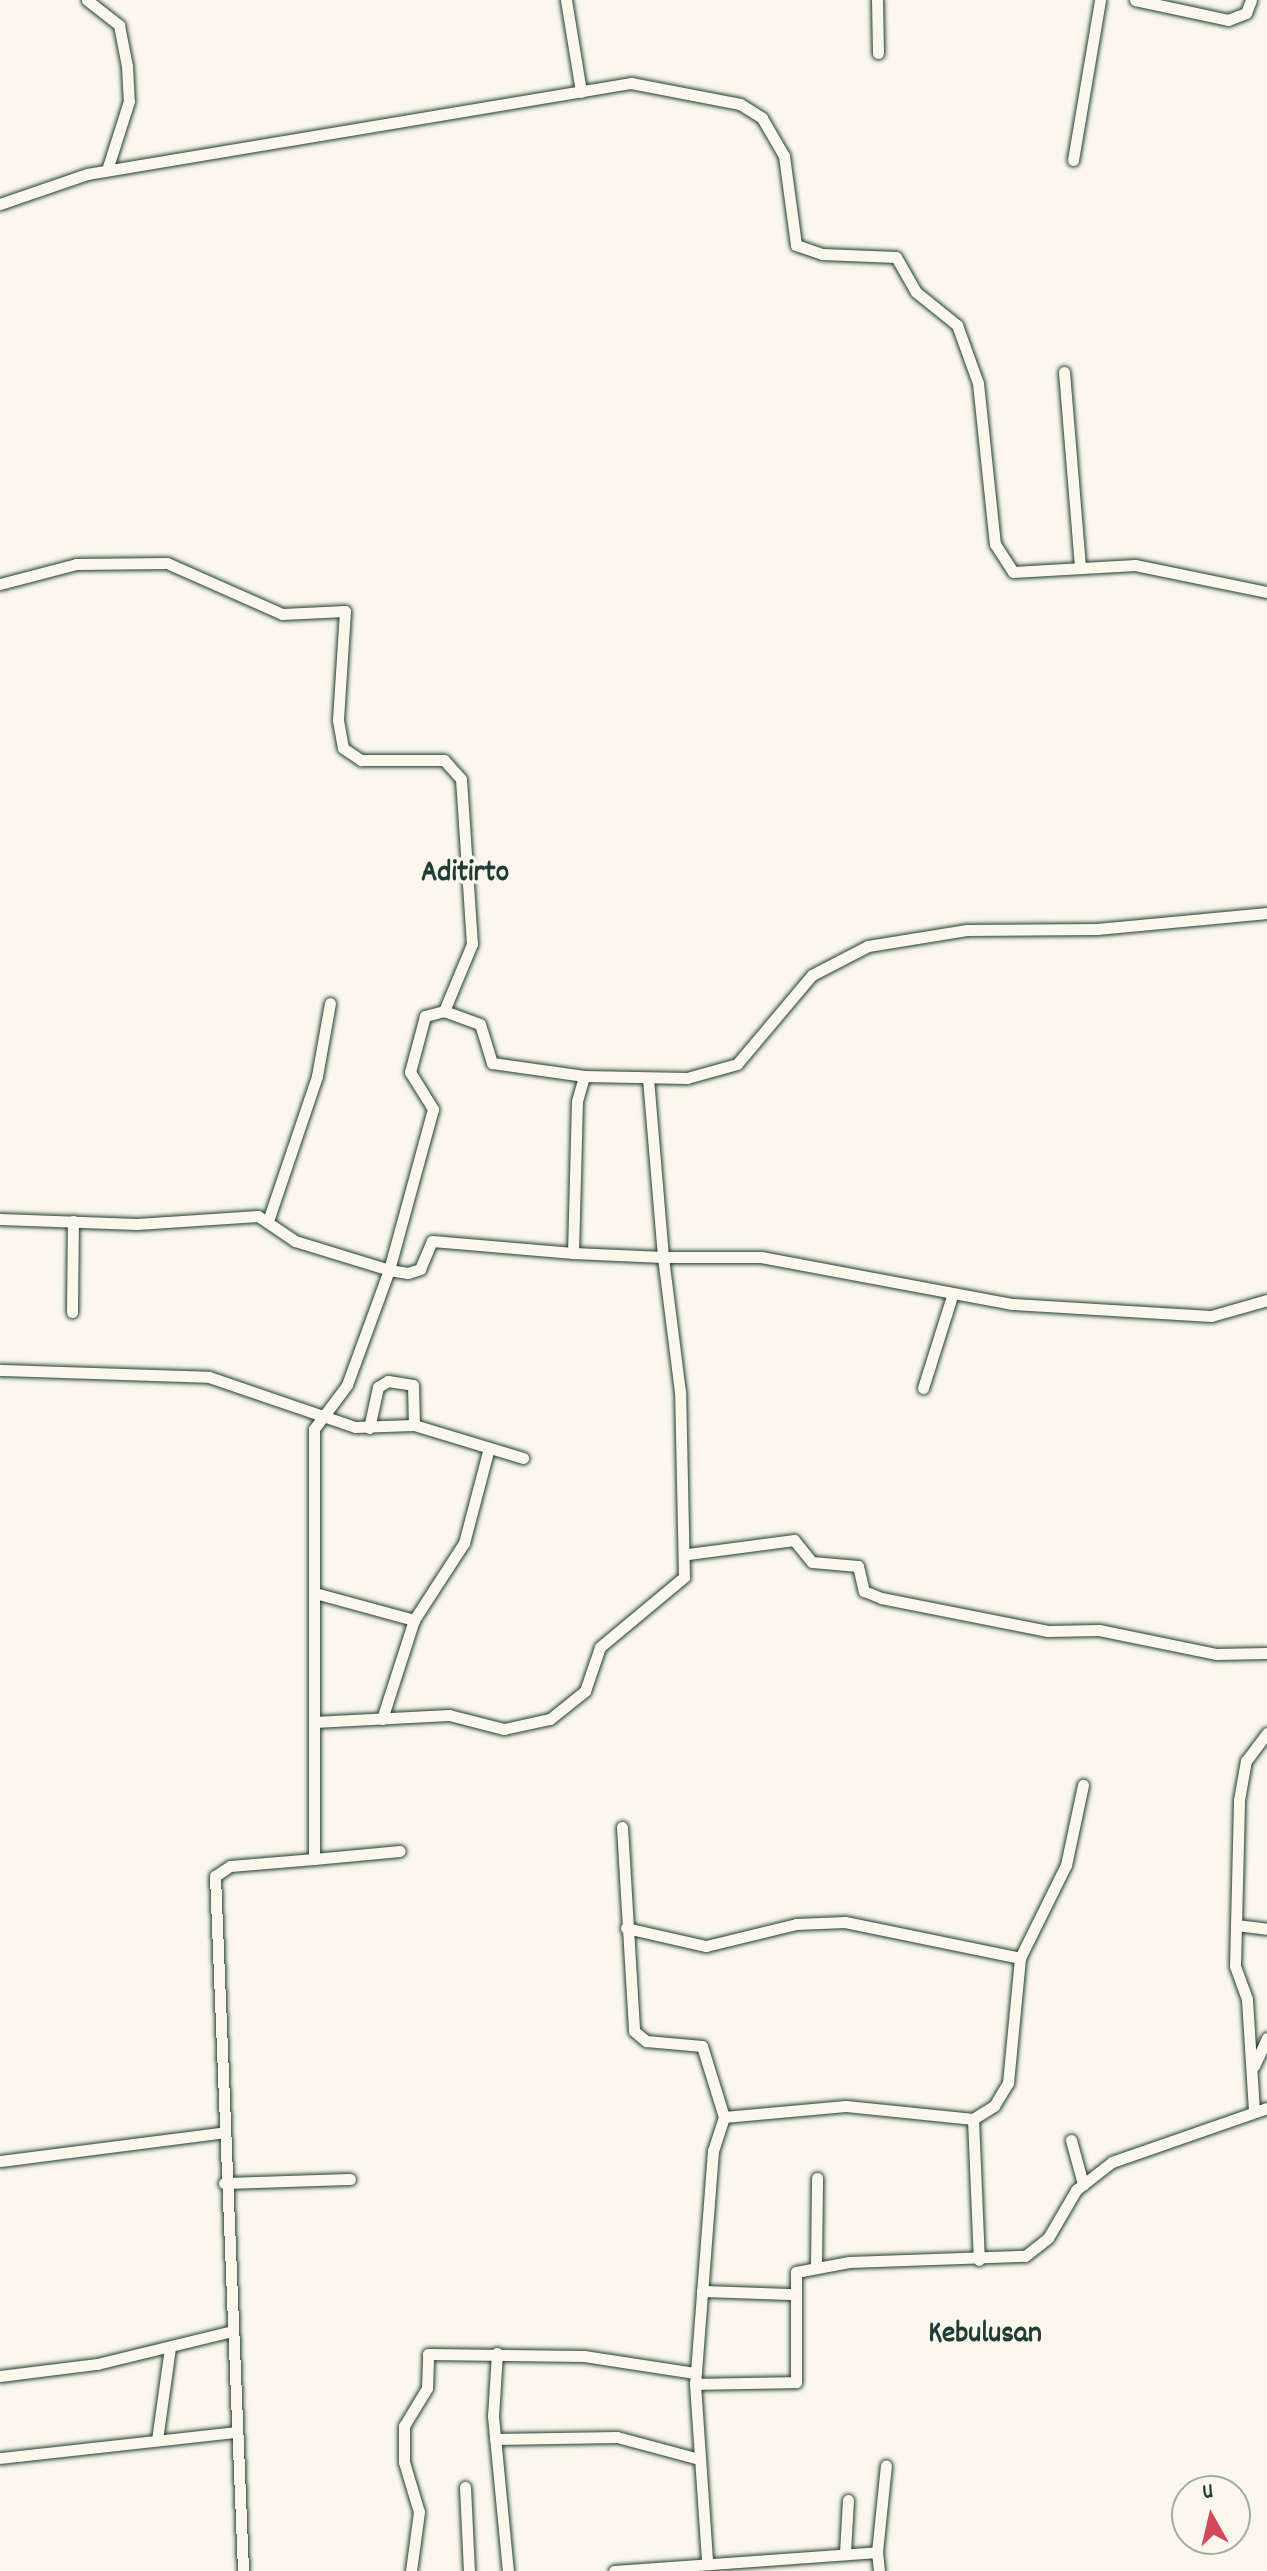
<!DOCTYPE html>
<style>
body{margin:0}
#map{position:relative;width:1267px;height:2571px;overflow:hidden;background:#fbf7ec;font-family:Dekko,sans-serif}
div>[style]{position:absolute}
.roads{filter:drop-shadow(0 0 2px #1f3d34) drop-shadow(0 0 2px #1f3d34)}
.minor>*{height:11px;margin:-5.5px;padding:0 5.5px;transform-origin:5.5px;border-radius:5.5px;background:#fbf7ec}
span{translate:-50% -50%;white-space:nowrap;text-align:center;line-height:1.15;-webkit-text-stroke:7px #fbf7ec;paint-order:stroke}
.quarter-label{font-size:30px;color:#1f3d34;font-weight:700}
.north{position:absolute;left:1171px;top:2475px;width:80px;height:80px;box-sizing:border-box;background:#fbf7ec;border:2px solid #a3ada2;border-radius:50%;rotate:352deg;font-size:22px;font-weight:700;line-height:32px;text-align:center;color:#1f3d34}
.north::after{content:'';display:block;margin:auto;width:28px;height:36px;background:#d1495b;clip-path:polygon(50% 0,100% 100%,50% 72%,0 100%)}
</style>
<div id="map">
<div class="roads">
<div class="minor">
<div style="left:87px;top:0;width:41px;rotate:38deg"></div>
<div style="left:119px;top:25px;width:42px;rotate:79deg"></div>
<div style="left:127px;top:66px;width:35px;rotate:87deg"></div>
<div style="left:129px;top:101px;width:72px;rotate:107.7deg"></div>
<div style="left:566px;top:0;width:93px;rotate:80.7deg"></div>
<div style="left:877px;top:0;width:53px;rotate:88.9deg"></div>
<div style="left:1135px;top:0;width:95px;rotate:12.1deg"></div>
<div style="left:1228px;top:20px;width:19px;rotate:-21deg"></div>
<div style="left:1246px;top:13px;width:14px;rotate:-69deg"></div>
<div style="left:1073px;top:160px;width:162px;rotate:-80.4deg"></div>
<div style="left:0;top:204px;width:92px;rotate:-19deg"></div>
<div style="left:87px;top:174px;width:552px;rotate:-9.5deg"></div>
<div style="left:631px;top:83px;width:111px;rotate:10.9deg"></div>
<div style="left:740px;top:104px;width:26px;rotate:32deg"></div>
<div style="left:762px;top:118px;width:44px;rotate:59.9deg"></div>
<div style="left:784px;top:156px;width:90px;rotate:82.3deg"></div>
<div style="left:796px;top:245px;width:28px;rotate:19deg"></div>
<div style="left:822px;top:254px;width:74px;rotate:2.3deg"></div>
<div style="left:896px;top:257px;width:40px;rotate:60.3deg"></div>
<div style="left:916px;top:292px;width:53px;rotate:38.8deg"></div>
<div style="left:957px;top:325px;width:62px;rotate:70.1deg"></div>
<div style="left:978px;top:383px;width:162px;rotate:84deg"></div>
<div style="left:995px;top:544px;width:33px;rotate:57deg"></div>
<div style="left:1013px;top:572px;width:122px;rotate:-3.3deg"></div>
<div style="left:1135px;top:565px;width:135px;rotate:11.6deg"></div>
<div style="left:1064px;top:372px;width:195px;rotate:85.3deg"></div>
<div style="left:0;top:584px;width:79px;rotate:-14.7deg"></div>
<div style="left:76px;top:564px;width:91px;rotate:-0.6deg"></div>
<div style="left:167px;top:563px;width:126px;rotate:23.9deg"></div>
<div style="left:282px;top:614px;width:63px;rotate:-2.7deg"></div>
<div style="left:345px;top:611px;width:109px;rotate:93.7deg"></div>
<div style="left:338px;top:720px;width:28px;rotate:80deg"></div>
<div style="left:343px;top:748px;width:22px;rotate:34deg"></div>
<div style="left:361px;top:760px;width:83px"></div>
<div style="left:444px;top:760px;width:25px;rotate:48deg"></div>
<div style="left:461px;top:779px;width:165px;rotate:86.2deg"></div>
<div style="left:472px;top:944px;width:73px;rotate:112.7deg"></div>
<div style="left:444px;top:1011px;width:38px;rotate:20deg"></div>
<div style="left:480px;top:1024px;width:41px;rotate:72.9deg"></div>
<div style="left:492px;top:1063px;width:93px;rotate:8deg"></div>
<div style="left:444px;top:1011px;width:20px;rotate:165deg"></div>
<div style="left:425px;top:1016px;width:58px;rotate:105deg"></div>
<div style="left:410px;top:1072px;width:44px;rotate:58.1deg"></div>
<div style="left:433px;top:1109px;width:167px;rotate:105.3deg"></div>
<div style="left:389px;top:1270px;width:19px;rotate:9deg"></div>
<div style="left:408px;top:1273px;width:13px;rotate:-18deg"></div>
<div style="left:420px;top:1269px;width:30px;rotate:-67deg"></div>
<div style="left:432px;top:1241px;width:142px;rotate:4.9deg"></div>
<div style="left:573px;top:1253px;width:152px;rotate:-88.5deg"></div>
<div style="left:577px;top:1101px;width:26px;rotate:-74deg"></div>
<div style="left:584px;top:1076px;width:103px;rotate:1.1deg"></div>
<div style="left:687px;top:1078px;width:52px;rotate:-15.6deg"></div>
<div style="left:737px;top:1064px;width:116px;rotate:-49.9deg"></div>
<div style="left:812px;top:975px;width:63px;rotate:-27.4deg"></div>
<div style="left:868px;top:946px;width:100px;rotate:-9.2deg"></div>
<div style="left:967px;top:930px;width:130px;rotate:-0.4deg"></div>
<div style="left:1097px;top:929px;width:171px;rotate:-5.4deg"></div>
<div style="left:648px;top:1078px;width:180px;rotate:85.2deg"></div>
<div style="left:663px;top:1257px;width:98px"></div>
<div style="left:761px;top:1257px;width:256px;rotate:10.6deg"></div>
<div style="left:1013px;top:1304px;width:198px;rotate:3.5deg"></div>
<div style="left:1211px;top:1316px;width:58px;rotate:-15.9deg"></div>
<div style="left:269px;top:1218px;width:150px;rotate:-71.3deg"></div>
<div style="left:317px;top:1076px;width:74px;rotate:-79.9deg"></div>
<div style="left:0;top:1219px;width:137px;rotate:2.1deg"></div>
<div style="left:137px;top:1224px;width:121px;rotate:-3.8deg"></div>
<div style="left:258px;top:1216px;width:45px;rotate:34deg"></div>
<div style="left:295px;top:1241px;width:98px;rotate:17.1deg"></div>
<div style="left:389px;top:1270px;width:122px;rotate:110.1deg"></div>
<div style="left:347px;top:1385px;width:55px;rotate:126.9deg"></div>
<div style="left:314px;top:1429px;width:430px;rotate:90deg"></div>
<div style="left:314px;top:1859px;width:84px;rotate:175.2deg"></div>
<div style="left:230px;top:1866px;width:18px;rotate:146deg"></div>
<div style="left:215px;top:1876px;width:696px;rotate:87.69deg"></div>
<div style="left:72px;top:1312px;width:91px;rotate:-89.4deg"></div>
<div style="left:0;top:1370px;width:209px;rotate:1.9deg"></div>
<div style="left:209px;top:1377px;width:154px;rotate:18.9deg"></div>
<div style="left:355px;top:1427px;width:59px;rotate:-1.9deg"></div>
<div style="left:414px;top:1425px;width:114px;rotate:16.8deg"></div>
<div style="left:923px;top:1388px;width:96px;rotate:-72.5deg"></div>
<div style="left:369px;top:1428px;width:42px;rotate:-77.6deg"></div>
<div style="left:378px;top:1387px;width:12px;rotate:-31deg"></div>
<div style="left:388px;top:1381px;width:25px;rotate:9deg"></div>
<div style="left:413px;top:1385px;width:40px;rotate:88.6deg"></div>
<div style="left:688px;top:1554px;width:107px;rotate:-7.5deg"></div>
<div style="left:794px;top:1540px;width:28px;rotate:51deg"></div>
<div style="left:812px;top:1562px;width:46px;rotate:5deg"></div>
<div style="left:858px;top:1566px;width:26px;rotate:77deg"></div>
<div style="left:864px;top:1591px;width:18px;rotate:22deg"></div>
<div style="left:881px;top:1598px;width:170px;rotate:11.2deg"></div>
<div style="left:1048px;top:1631px;width:51px;rotate:-1.1deg"></div>
<div style="left:1099px;top:1630px;width:119px;rotate:11.6deg"></div>
<div style="left:1216px;top:1654px;width:51px;rotate:-1.1deg"></div>
<div style="left:315px;top:1593px;width:103px;rotate:15.3deg"></div>
<div style="left:414px;top:1620px;width:92px;rotate:-57deg"></div>
<div style="left:464px;top:1543px;width:98px;rotate:-75.3deg"></div>
<div style="left:382px;top:1719px;width:104px;rotate:-72.1deg"></div>
<div style="left:314px;top:1722px;width:135px;rotate:-3deg"></div>
<div style="left:449px;top:1715px;width:57px;rotate:14.3deg"></div>
<div style="left:504px;top:1729px;width:47px;rotate:-12.3deg"></div>
<div style="left:550px;top:1719px;width:45px;rotate:-38.7deg"></div>
<div style="left:585px;top:1691px;width:46px;rotate:-71.2deg"></div>
<div style="left:600px;top:1647px;width:109px;rotate:-39.8deg"></div>
<div style="left:684px;top:1577px;width:185px;rotate:-91.2deg"></div>
<div style="left:680px;top:1392px;width:136px;rotate:-97.2deg"></div>
<div style="left:663px;top:1257px;width:90px;rotate:-177.5deg"></div>
<div style="left:622px;top:1827px;width:204px;rotate:86.6deg"></div>
<div style="left:634px;top:2031px;width:16px;rotate:40deg"></div>
<div style="left:646px;top:2041px;width:56px;rotate:5.1deg"></div>
<div style="left:702px;top:2046px;width:74px;rotate:72.8deg"></div>
<div style="left:724px;top:2117px;width:36px;rotate:108deg"></div>
<div style="left:713px;top:2151px;width:234px;rotate:94.4deg"></div>
<div style="left:314px;top:1859px;width:86px;rotate:-5.3deg"></div>
<div style="left:1236px;top:1925px;width:31px;rotate:7deg"></div>
<div style="left:626px;top:1928px;width:82px;rotate:12.7deg"></div>
<div style="left:706px;top:1946px;width:93px;rotate:-13.7deg"></div>
<div style="left:796px;top:1924px;width:49px;rotate:-2.3deg"></div>
<div style="left:845px;top:1922px;width:179px;rotate:11.6deg"></div>
<div style="left:1254px;top:2066px;width:31px;rotate:-65deg"></div>
<div style="left:1254px;top:2111px;width:112px;rotate:-93.6deg"></div>
<div style="left:1247px;top:1999px;width:35px;rotate:-110deg"></div>
<div style="left:1235px;top:1966px;width:166px;rotate:-88.6deg"></div>
<div style="left:1239px;top:1800px;width:40px;rotate:-80deg"></div>
<div style="left:1246px;top:1761px;width:35px;rotate:-53deg"></div>
<div style="left:724px;top:2117px;width:122px;rotate:-5.2deg"></div>
<div style="left:846px;top:2106px;width:128px;rotate:5.8deg"></div>
<div style="left:973px;top:2119px;width:141px;rotate:87.6deg"></div>
<div style="left:973px;top:2119px;width:25px;rotate:-32deg"></div>
<div style="left:994px;top:2106px;width:27px;rotate:-59deg"></div>
<div style="left:1008px;top:2083px;width:126px;rotate:-84.5deg"></div>
<div style="left:1020px;top:1958px;width:104px;rotate:-63.7deg"></div>
<div style="left:1066px;top:1865px;width:82px;rotate:-78deg"></div>
<div style="left:1071px;top:2140px;width:46px;rotate:74.7deg"></div>
<div style="left:0;top:2161px;width:222px;rotate:-7.3deg"></div>
<div style="left:224px;top:2183px;width:126px;rotate:-1.8deg"></div>
<div style="left:816px;top:2265px;width:87px;rotate:-89.3deg"></div>
<div style="left:702px;top:2291px;width:89px;rotate:1.9deg"></div>
<div style="left:497px;top:2353px;width:63px;rotate:93.6deg"></div>
<div style="left:493px;top:2416px;width:156px;rotate:84.5deg"></div>
<div style="left:0;top:2376px;width:98px;rotate:-7.1deg"></div>
<div style="left:97px;top:2364px;width:135px;rotate:-13.7deg"></div>
<div style="left:495px;top:2439px;width:122px;rotate:-0.9deg"></div>
<div style="left:617px;top:2437px;width:85px;rotate:15deg"></div>
<div style="left:157px;top:2440px;width:94px;rotate:-82deg"></div>
<div style="left:0;top:2458px;width:235px;rotate:-6.3deg"></div>
<div style="left:465px;top:2487px;width:84px;rotate:87.3deg"></div>
<div style="left:877px;top:2552px;width:87px;rotate:-84.1deg"></div>
<div style="left:845px;top:2553px;width:53px;rotate:-86.8deg"></div>
<div style="left:707px;top:2560px;width:176px;rotate:-93.9deg"></div>
<div style="left:695px;top:2384px;width:101px;rotate:-1.1deg"></div>
<div style="left:796px;top:2382px;width:110px;rotate:-90deg"></div>
<div style="left:796px;top:2272px;width:54px;rotate:-10.7deg"></div>
<div style="left:849px;top:2262px;width:176px;rotate:-2deg"></div>
<div style="left:1025px;top:2256px;width:29px;rotate:-38deg"></div>
<div style="left:1048px;top:2238px;width:56px;rotate:-59.7deg"></div>
<div style="left:1076px;top:2190px;width:46px;rotate:-37.9deg"></div>
<div style="left:1112px;top:2162px;width:164px;rotate:-19.2deg"></div>
<div style="left:411px;top:2571px;width:60px;rotate:-82.3deg"></div>
<div style="left:419px;top:2512px;width:52px;rotate:-106.7deg"></div>
<div style="left:404px;top:2462px;width:36px;rotate:-90deg"></div>
<div style="left:404px;top:2426px;width:44px;rotate:-58.8deg"></div>
<div style="left:427px;top:2388px;width:34px;rotate:-88deg"></div>
<div style="left:428px;top:2354px;width:156px;rotate:0.7deg"></div>
<div style="left:584px;top:2356px;width:112px;rotate:8.7deg"></div>
<div style="left:614px;top:2571px;width:264px;rotate:-4.1deg"></div>
<div style="left:877px;top:2552px;width:19px;rotate:84deg"></div>
</div>
</div>
<div class="quarter-label">
<span style="left:465px;top:875px">Aditirto</span>
<span style="left:985px;top:2336px">Kebulusan</span>
</div>
<div class="north">U</div>
</div>
